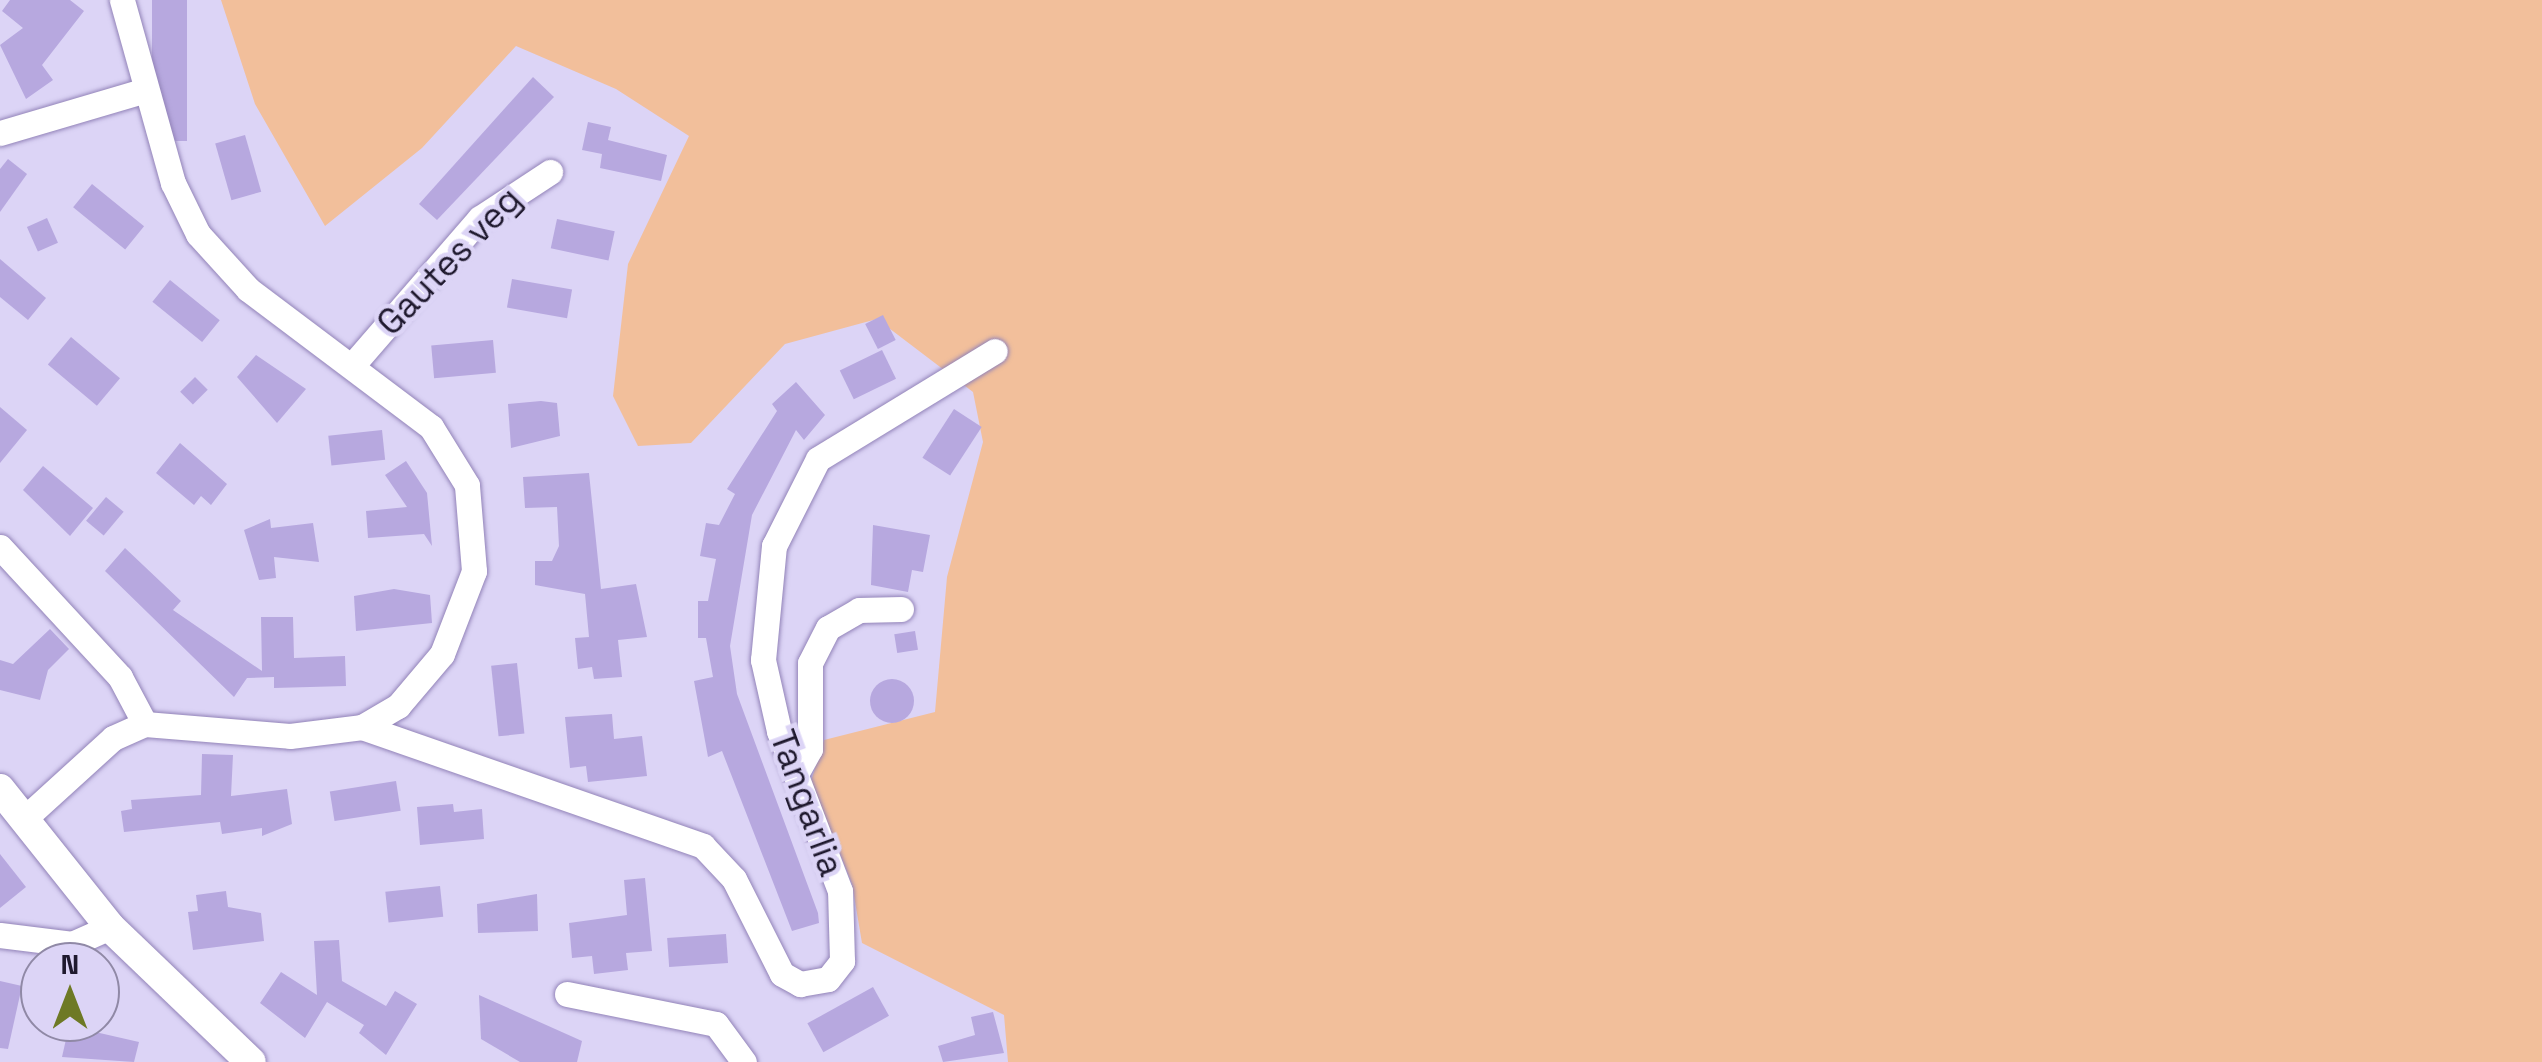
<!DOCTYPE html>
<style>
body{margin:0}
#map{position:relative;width:2542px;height:1062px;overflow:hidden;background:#dcd4f6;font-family:"Space Grotesk",sans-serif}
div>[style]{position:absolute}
.green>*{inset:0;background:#f2bf9b}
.building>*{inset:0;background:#b7a8df;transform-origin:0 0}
.round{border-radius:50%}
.roads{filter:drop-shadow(0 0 2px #9283b8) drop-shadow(0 0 2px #9283b8)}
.minor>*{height:25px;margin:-12.5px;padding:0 12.5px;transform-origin:12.5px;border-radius:12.5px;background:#fff}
.major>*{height:30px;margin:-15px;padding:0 15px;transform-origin:15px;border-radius:15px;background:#fff}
span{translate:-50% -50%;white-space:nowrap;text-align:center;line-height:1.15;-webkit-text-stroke:9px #dcd4f6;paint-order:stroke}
.street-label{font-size:35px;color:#1f192e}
.north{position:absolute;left:20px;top:942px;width:100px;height:100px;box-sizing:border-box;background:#dcd4f6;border:2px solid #9089a6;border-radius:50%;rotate:0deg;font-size:28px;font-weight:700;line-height:40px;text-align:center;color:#1f192e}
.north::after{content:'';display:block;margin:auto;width:35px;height:45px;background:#6e7925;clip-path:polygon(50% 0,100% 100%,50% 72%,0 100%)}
</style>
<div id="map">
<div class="green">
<div style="clip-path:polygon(221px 0,2542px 0,2542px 1062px,1008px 1062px,1004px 1015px,862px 943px,852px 884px,811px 781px,824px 740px,935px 712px,947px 577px,983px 442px,973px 392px,877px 319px,785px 344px,691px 443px,638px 446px,613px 396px,628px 264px,689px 136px,616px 89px,516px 46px,422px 148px,325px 226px,255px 104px)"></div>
</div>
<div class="building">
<div style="clip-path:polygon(10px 0,70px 0,84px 11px,42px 65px,53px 80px,26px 99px,0 45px,23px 28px,2px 11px)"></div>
<div style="left:152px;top:0;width:35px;height:141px"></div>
<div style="clip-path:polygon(533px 77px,554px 97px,437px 220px,419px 204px)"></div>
<div style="clip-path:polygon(588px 122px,611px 127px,608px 140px,667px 155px,661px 181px,600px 168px,602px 154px,582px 150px)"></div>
<div style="left:245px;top:135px;width:59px;height:31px;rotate:74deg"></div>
<div style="clip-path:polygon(8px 159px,27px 174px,0 212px,0 169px)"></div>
<div style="left:92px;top:184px;width:67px;height:30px;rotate:39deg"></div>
<div style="left:47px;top:218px;width:27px;height:22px;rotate:66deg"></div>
<div style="left:557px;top:219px;width:59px;height:30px;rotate:12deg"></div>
<div style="clip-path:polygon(0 259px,46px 298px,28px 320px,0 297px)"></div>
<div style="left:512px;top:279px;width:61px;height:29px;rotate:10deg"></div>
<div style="left:170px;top:280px;width:64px;height:28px;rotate:39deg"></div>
<div style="left:883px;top:315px;width:28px;height:20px;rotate:63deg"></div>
<div style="left:71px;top:337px;width:64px;height:36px;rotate:40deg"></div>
<div style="left:493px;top:340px;width:33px;height:62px;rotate:85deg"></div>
<div style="left:882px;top:350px;width:32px;height:47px;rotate:64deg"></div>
<div style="clip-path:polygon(256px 355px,306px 389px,277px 423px,237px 377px)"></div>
<div style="left:195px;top:377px;width:18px;height:21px;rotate:45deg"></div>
<div style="clip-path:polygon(796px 382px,825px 415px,804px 440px,796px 430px,752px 515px,730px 646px,737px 694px,818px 913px,819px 923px,792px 931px,722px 751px,708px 757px,694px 681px,713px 677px,706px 638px,698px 638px,698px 601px,708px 601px,716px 559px,700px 556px,706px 523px,719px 525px,735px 494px,727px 489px,777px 411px,772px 404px)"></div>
<div style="clip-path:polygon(541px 401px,557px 403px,560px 436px,511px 448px,508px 404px)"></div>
<div style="clip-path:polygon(0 407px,27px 430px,0 463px)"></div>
<div style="left:954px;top:409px;width:33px;height:58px;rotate:33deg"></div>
<div style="left:382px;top:430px;width:30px;height:54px;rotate:84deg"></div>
<div style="clip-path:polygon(180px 443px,227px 484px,211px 505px,201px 496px,194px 505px,156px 473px)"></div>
<div style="clip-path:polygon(406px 461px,427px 493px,432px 546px,424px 534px,368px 538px,366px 511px,407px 507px,385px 475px)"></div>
<div style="clip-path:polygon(43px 466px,93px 508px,70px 536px,23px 490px)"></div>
<div style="clip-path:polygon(589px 473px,601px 589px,636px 584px,647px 637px,618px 640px,622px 677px,594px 679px,592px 667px,578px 669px,575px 638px,589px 637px,585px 594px,535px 585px,535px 561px,552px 561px,559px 546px,557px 507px,525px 508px,523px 477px)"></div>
<div style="left:106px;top:497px;width:23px;height:31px;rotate:40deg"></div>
<div style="clip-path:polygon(270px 519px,271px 528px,313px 523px,319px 562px,274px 557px,276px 578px,259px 580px,244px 530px)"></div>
<div style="clip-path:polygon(873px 525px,930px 535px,923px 572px,912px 570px,908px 592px,871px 585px)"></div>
<div style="clip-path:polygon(125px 548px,181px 601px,173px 610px,262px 671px,261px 617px,293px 617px,294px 658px,345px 656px,346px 686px,274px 688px,274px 677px,247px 678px,234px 697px,105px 571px)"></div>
<div style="clip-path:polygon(394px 589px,430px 595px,432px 623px,356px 631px,354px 596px)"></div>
<div style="clip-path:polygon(50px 629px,69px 649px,48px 670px,40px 700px,0 690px,0 660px,13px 664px)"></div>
<div style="left:915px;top:631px;width:19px;height:21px;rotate:81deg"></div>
<div style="left:517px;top:663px;width:71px;height:26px;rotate:84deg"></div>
<div class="round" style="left:870px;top:679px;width:44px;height:44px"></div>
<div style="clip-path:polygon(612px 714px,614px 739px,642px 736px,647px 776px,588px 782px,586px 766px,570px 768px,565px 717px)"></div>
<div style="clip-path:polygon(202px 754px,233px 755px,231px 796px,287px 789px,292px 824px,262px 836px,262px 828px,222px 834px,220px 822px,124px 832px,121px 811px,132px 809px,131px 800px,201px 795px)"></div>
<div style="left:396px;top:781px;width:30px;height:67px;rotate:81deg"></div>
<div style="clip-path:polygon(453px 804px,454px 812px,482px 809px,484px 839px,420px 845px,417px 807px)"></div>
<div style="clip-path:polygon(0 854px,26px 887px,0 908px)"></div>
<div style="clip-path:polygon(645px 878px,652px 951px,626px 953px,628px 970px,594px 974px,592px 956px,572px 958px,569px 923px,627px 915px,624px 880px)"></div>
<div style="left:440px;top:886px;width:31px;height:55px;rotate:84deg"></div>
<div style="clip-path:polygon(226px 891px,228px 907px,261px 913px,264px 941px,193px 950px,188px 912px,198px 911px,196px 895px)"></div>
<div style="clip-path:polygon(537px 894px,538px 931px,478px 933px,477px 904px)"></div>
<div style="left:726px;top:934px;width:29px;height:59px;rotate:86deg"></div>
<div style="clip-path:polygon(339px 940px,342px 981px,386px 1006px,395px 991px,417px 1004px,386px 1055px,359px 1033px,364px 1025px,327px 1002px,305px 1038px,260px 1003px,281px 972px,317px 995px,314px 941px)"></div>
<div style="clip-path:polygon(0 981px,22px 986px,8px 1049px,0 1048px)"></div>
<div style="left:873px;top:987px;width:33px;height:75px;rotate:61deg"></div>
<div style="clip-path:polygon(479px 995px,582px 1041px,577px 1062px,520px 1062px,481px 1039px)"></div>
<div style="clip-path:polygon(993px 1012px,1004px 1053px,943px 1062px,938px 1046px,975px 1035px,971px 1017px)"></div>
<div style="clip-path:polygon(69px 1026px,139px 1042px,134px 1062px,62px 1057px)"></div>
</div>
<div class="roads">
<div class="minor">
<div style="left:0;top:133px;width:152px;rotate:-16.4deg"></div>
<div style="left:356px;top:361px;width:189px;rotate:-49.1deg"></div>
<div style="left:480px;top:218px;width:84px;rotate:-33.3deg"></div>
<div style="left:0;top:547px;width:177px;rotate:47.3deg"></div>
<div style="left:120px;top:677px;width:53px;rotate:62deg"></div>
<div style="left:362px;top:727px;width:361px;rotate:19.2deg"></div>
<div style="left:703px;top:846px;width:45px;rotate:46.8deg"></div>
<div style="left:734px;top:879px;width:106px;rotate:63.2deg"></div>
<div style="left:782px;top:974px;width:21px;rotate:29deg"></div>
<div style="left:800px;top:984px;width:28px;rotate:-10deg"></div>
<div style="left:828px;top:979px;width:23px;rotate:-52deg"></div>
<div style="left:842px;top:961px;width:70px;rotate:-91.6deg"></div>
<div style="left:840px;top:891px;width:171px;rotate:-110.9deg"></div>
<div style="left:779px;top:731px;width:73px;rotate:-102.7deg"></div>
<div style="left:763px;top:660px;width:115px;rotate:-84.5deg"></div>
<div style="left:774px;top:546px;width:97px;rotate:-63.2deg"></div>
<div style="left:818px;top:459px;width:207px;rotate:-31.4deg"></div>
<div style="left:796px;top:774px;width:29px;rotate:-61deg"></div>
<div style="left:810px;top:749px;width:86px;rotate:-90deg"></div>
<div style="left:810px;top:663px;width:39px;rotate:-63deg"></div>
<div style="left:828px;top:628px;width:36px;rotate:-30deg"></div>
<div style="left:859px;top:610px;width:42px;rotate:-1.4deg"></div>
<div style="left:24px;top:819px;width:120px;rotate:-42.3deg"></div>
<div style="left:113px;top:738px;width:35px;rotate:-24deg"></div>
<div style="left:145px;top:724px;width:145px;rotate:4.7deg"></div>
<div style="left:290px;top:736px;width:73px;rotate:-7.1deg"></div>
<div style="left:362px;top:727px;width:42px;rotate:-30.3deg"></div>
<div style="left:398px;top:706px;width:68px;rotate:-49.8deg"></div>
<div style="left:442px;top:654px;width:89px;rotate:-68.9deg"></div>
<div style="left:474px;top:571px;width:86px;rotate:-94.7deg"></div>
<div style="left:467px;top:485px;width:68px;rotate:-121.8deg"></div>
<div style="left:431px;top:427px;width:229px;rotate:-143deg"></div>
<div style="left:248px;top:289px;width:74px;rotate:-132.3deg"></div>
<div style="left:198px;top:234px;width:57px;rotate:-116.1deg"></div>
<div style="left:173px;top:183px;width:190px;rotate:-105.6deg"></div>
<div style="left:0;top:935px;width:73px;rotate:7.1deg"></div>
<div style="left:72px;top:944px;width:42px;rotate:-24.1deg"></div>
<div style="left:567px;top:994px;width:152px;rotate:11.4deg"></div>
<div style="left:716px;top:1024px;width:47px;rotate:53.6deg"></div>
</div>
<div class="major">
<div style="left:0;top:789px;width:176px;rotate:51.4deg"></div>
<div style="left:110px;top:927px;width:195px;rotate:43.8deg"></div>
</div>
</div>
<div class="street-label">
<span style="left:449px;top:261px;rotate:-46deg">Gautes veg</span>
<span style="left:807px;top:803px;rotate:70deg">Tangarlia</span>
</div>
<div class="north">N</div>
</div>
